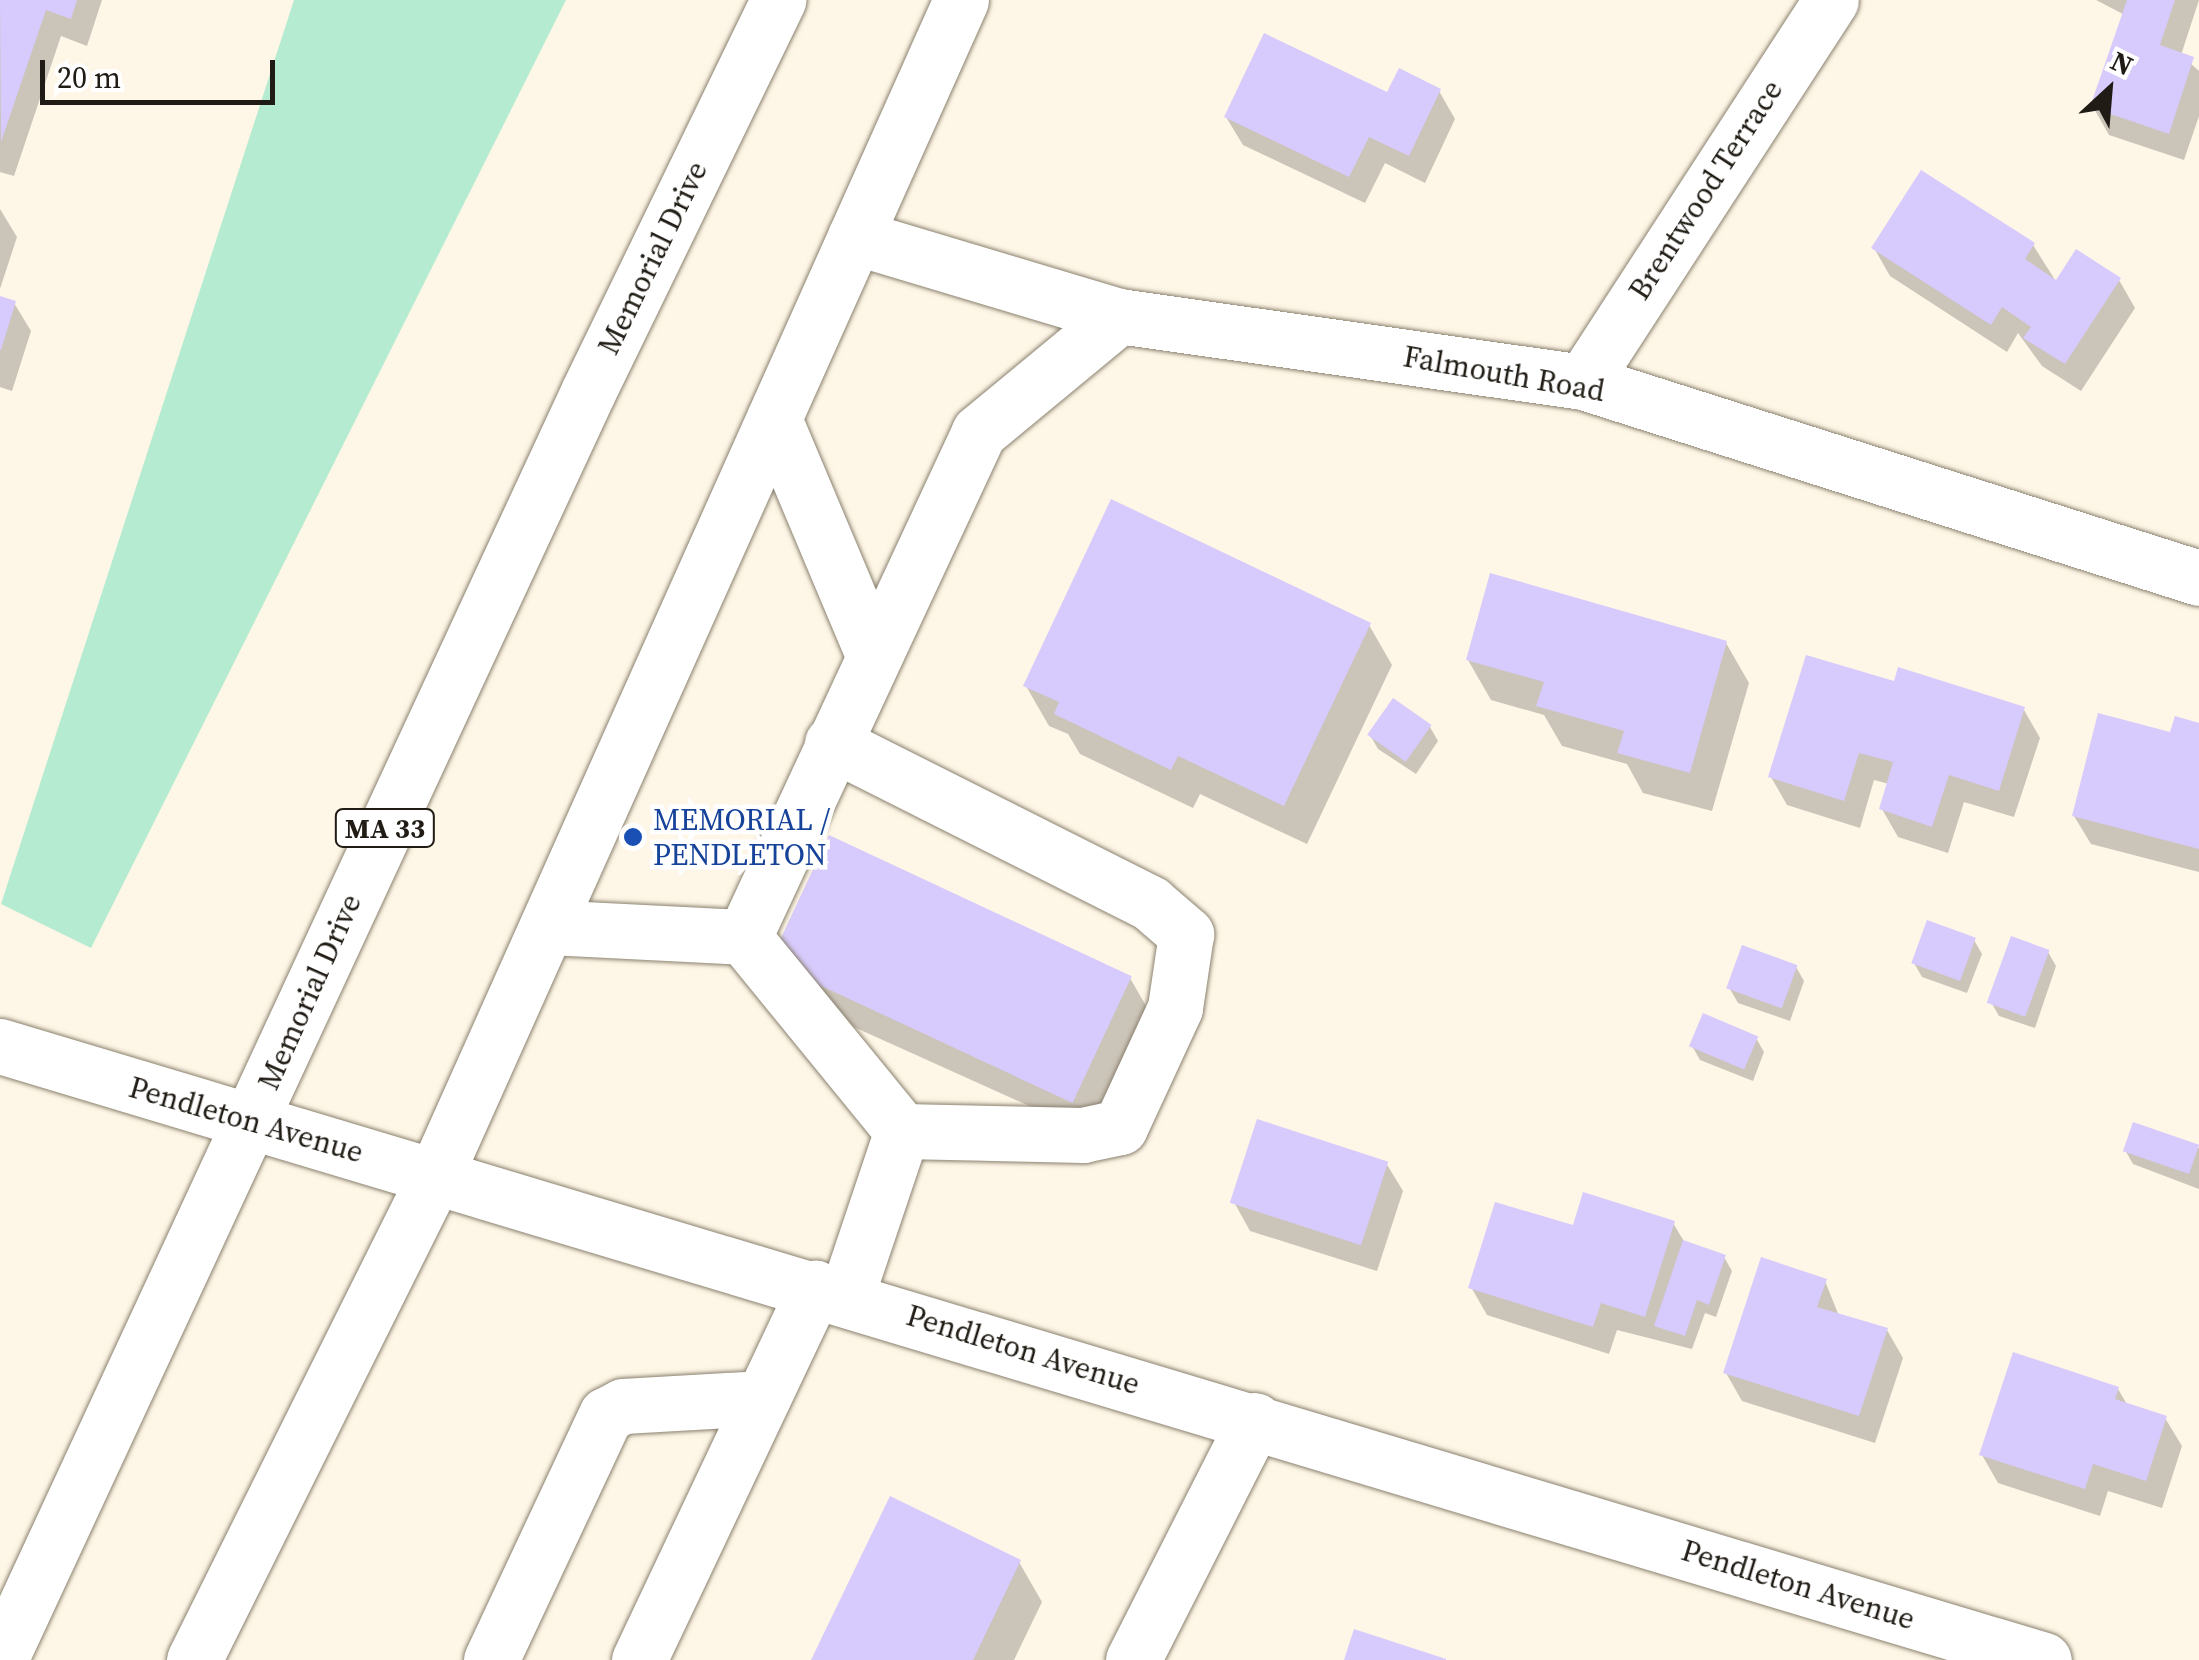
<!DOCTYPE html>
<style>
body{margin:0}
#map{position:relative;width:2199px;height:1660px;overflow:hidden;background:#fef6e6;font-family:"Source Serif 4",serif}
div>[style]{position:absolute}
.green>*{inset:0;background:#b5ebd1}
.shadow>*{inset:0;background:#0003}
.building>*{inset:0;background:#d7cafc;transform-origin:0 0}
.roads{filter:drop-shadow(0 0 2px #8a816f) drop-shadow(0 0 2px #8a816f)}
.minor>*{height:55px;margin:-27.5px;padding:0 27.5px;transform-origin:27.5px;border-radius:27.5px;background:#fff}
.major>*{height:55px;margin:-27.5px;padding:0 27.5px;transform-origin:27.5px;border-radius:27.5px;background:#fff}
.dots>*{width:28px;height:28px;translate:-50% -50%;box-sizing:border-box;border:5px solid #fff;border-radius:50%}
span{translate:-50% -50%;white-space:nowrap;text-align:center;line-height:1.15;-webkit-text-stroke:9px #fff;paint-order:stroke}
.shield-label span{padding:2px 8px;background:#fff;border:2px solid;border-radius:8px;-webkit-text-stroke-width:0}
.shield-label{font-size:28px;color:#201c15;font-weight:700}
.street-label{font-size:30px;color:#201c15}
.transit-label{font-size:30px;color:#164399}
.left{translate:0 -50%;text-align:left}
.north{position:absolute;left:2059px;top:40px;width:100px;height:100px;-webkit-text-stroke:8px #fff;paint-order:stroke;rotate:26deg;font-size:28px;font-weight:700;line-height:40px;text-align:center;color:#201c15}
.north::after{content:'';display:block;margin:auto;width:35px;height:45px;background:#201c15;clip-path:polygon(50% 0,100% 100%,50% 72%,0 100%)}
.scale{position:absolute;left:40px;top:60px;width:235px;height:45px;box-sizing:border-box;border:5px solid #201c15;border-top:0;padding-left:12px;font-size:30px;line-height:35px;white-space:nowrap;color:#201c15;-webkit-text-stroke:8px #fff;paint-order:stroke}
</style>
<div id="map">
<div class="green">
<div style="clip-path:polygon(294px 0,566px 0,91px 948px,1px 904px)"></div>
</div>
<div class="shadow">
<div style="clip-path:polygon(0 0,102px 0,87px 46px,61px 36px,14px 176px,0 172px)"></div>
<div style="clip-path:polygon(2096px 0,2199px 0,2181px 55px,2199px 71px,2199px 116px,2184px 160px,2109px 135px,2093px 107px,2125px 15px)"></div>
<div style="clip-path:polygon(1439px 91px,1455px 119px,1425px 183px,1385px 163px,1365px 203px,1243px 145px,1226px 117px)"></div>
<div style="clip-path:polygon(0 209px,17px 237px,0 289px)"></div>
<div style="clip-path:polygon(2033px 245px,2057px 283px,2119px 280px,2135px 308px,2081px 391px,2042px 366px,2018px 333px,2007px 352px,1890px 276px,1874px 248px)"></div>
<div style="clip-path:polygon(0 299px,14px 303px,31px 331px,12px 391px,0 387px)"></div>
<div style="clip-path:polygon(1369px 625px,1392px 665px,1307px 844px,1200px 794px,1193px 808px,1080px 754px,1068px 734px,1049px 726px,1026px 686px)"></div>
<div style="clip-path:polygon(1726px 643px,1749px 683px,1712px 811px,1643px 793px,1627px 764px,1562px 746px,1544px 715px,1491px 700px,1468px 660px)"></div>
<div style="clip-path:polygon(1896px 684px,2024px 710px,2040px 738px,2014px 817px,1964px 802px,1948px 853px,1898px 837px,1882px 809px,1889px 784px,1874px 780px,1860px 828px,1787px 805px,1771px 777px)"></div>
<div style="clip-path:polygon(2199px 725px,2199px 872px,2091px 844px,2074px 816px,2172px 735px)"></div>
<div style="clip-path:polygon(1430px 727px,1438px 741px,1416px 774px,1378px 749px,1370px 735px)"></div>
<div style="clip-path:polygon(1974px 940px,1982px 954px,1967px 993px,1922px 977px,1914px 963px)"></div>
<div style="clip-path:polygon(2048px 952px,2056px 966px,2035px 1028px,1999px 1016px,1991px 1002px)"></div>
<div style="clip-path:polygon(771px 960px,1130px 978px,1153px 1018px,1100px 1138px,794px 1000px)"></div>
<div style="clip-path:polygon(1796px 967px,1804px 981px,1790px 1021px,1738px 1003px,1730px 989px)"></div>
<div style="clip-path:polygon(1756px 1038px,1764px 1052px,1753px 1081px,1700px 1060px,1692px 1046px)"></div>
<div style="clip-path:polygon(2134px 1126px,2199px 1148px,2199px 1189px,2133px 1164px,2125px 1150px)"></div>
<div style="clip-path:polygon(1386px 1163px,1403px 1191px,1377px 1271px,1250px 1231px,1234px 1202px)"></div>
<div style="clip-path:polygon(1673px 1223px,1685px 1243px,1724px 1257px,1732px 1271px,1716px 1317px,1705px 1313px,1692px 1349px,1617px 1330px,1609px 1354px,1487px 1315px,1471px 1287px,1575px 1228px)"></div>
<div style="clip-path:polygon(1825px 1281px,1839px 1316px,1887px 1330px,1903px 1358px,1875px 1443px,1742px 1401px,1726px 1373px)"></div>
<div style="clip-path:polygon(2118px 1389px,2128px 1406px,2165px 1418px,2182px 1446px,2162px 1508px,2108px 1491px,2100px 1516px,1998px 1483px,1982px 1455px)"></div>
<div style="clip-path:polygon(1019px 1562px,1042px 1602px,1014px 1660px,813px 1660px)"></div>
</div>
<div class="building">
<div style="clip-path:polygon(0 0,77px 0,71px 19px,46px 10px,1px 142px)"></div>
<div style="clip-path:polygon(2127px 0,2175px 0,2160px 45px,2194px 57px,2169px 134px,2090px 107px)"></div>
<div style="clip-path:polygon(1264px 33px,1387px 92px,1399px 68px,1441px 89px,1409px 156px,1369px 137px,1349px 177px,1224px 117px)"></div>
<div style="clip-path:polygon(1921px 170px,2035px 243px,2025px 259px,2056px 280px,2076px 249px,2121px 278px,2065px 364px,2023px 338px,2031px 327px,2002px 307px,1991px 325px,1871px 248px)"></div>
<div style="clip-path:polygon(0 296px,16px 301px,1px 350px,0 349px)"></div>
<div style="clip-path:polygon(1111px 499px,1371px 623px,1284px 806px,1178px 756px,1171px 770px,1054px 714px,1059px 702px,1023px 686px)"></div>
<div style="clip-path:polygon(1490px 573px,1727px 641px,1690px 773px,1617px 753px,1624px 731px,1536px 706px,1544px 682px,1466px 660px)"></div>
<div style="clip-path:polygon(1806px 655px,1894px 681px,1898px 667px,2025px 707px,1999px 791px,1949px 775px,1932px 827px,1879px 809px,1893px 762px,1859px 753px,1844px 801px,1768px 777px)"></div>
<div style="left:1393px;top:698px;width:47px;height:45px;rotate:35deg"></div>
<div style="clip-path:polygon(2098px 713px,2170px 732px,2175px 716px,2199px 723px,2199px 849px,2072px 816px)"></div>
<div style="left:829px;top:835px;width:334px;height:140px;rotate:25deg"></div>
<div style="left:1927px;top:920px;width:52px;height:46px;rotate:20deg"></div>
<div style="left:2011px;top:936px;width:41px;height:71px;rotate:20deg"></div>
<div style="left:1742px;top:945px;width:59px;height:46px;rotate:20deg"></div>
<div style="left:1703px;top:1013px;width:60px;height:36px;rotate:23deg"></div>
<div style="left:1257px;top:1119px;width:138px;height:88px;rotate:18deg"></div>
<div style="left:2133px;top:1122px;width:70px;height:31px;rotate:19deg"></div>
<div style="clip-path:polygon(1583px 1192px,1675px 1221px,1645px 1317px,1601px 1303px,1593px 1327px,1468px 1288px,1495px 1202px,1573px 1225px)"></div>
<div style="clip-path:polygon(1683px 1240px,1726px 1255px,1709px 1305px,1697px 1300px,1685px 1336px,1654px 1326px)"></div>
<div style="clip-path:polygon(1761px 1257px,1827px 1279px,1817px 1307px,1888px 1328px,1859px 1416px,1723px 1373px)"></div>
<div style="clip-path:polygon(2013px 1352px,2119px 1387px,2115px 1399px,2167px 1416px,2146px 1481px,2093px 1464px,2085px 1489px,1979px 1455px)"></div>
<div style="clip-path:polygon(890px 1496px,1021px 1560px,973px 1660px,811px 1660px)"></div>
<div style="clip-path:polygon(1354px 1629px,1446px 1659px,1446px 1660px,1344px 1660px)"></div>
</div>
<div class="roads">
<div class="minor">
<div style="left:855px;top:237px;width:276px;rotate:16.7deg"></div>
<div style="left:1119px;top:316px;width:469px;rotate:8.1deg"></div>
<div style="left:1583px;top:382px;width:646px;rotate:17.65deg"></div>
<div style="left:1583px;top:382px;width:455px;rotate:-57deg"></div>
<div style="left:774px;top:419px;width:255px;rotate:67.2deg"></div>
<div style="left:832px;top:743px;width:356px;rotate:26.7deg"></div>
<div style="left:1150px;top:903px;width:48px;rotate:40.7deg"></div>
<div style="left:1186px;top:934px;width:75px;rotate:98.5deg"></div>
<div style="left:1175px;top:1008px;width:131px;rotate:114.8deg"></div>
<div style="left:1120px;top:1127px;width:38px;rotate:168deg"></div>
<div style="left:1083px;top:1135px;width:181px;rotate:-178.7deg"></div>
<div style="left:547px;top:927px;width:197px;rotate:2.9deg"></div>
<div style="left:0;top:1046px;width:2134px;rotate:16.72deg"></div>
<div style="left:846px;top:1297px;width:175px;rotate:-71.4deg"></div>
<div style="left:902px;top:1131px;width:250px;rotate:-129.2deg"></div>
<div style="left:744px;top:937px;width:557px;rotate:-65.05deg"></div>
<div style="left:979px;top:432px;width:182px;rotate:-39.6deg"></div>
<div style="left:491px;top:1660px;width:271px;rotate:-64.9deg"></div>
<div style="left:606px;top:1415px;width:19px;rotate:-28deg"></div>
<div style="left:623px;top:1406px;width:140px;rotate:-3.3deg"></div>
<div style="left:639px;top:1660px;width:412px;rotate:-64.7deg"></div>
<div style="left:1133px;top:1660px;width:269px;rotate:-63.1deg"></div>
</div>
<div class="major">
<div style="left:0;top:1660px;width:1398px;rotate:-65.12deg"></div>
<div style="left:588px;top:392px;width:436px;rotate:-64.1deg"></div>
<div style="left:194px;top:1660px;width:541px;rotate:-63.53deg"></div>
<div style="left:435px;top:1176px;width:1288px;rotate:-65.9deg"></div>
</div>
</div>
<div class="dots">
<div style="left:633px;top:837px;background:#1a4fb4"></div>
</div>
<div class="shield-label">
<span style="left:385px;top:828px">MA 33</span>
</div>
<div class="street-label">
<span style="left:1706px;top:190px;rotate:-57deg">Brentwood Terrace</span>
<span style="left:653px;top:258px;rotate:-64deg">Memorial Drive</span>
<span style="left:1504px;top:374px;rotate:10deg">Falmouth Road</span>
<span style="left:310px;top:992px;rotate:-66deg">Memorial Drive</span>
<span style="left:246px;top:1120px;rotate:16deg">Pendleton Avenue</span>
<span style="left:1023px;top:1350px;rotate:17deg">Pendleton Avenue</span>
<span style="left:1798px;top:1585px;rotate:17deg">Pendleton Avenue</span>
</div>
<div class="transit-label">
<span class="left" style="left:653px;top:837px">MEMORIAL /<br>PENDLETON</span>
</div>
<div class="north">N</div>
<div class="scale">20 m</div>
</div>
